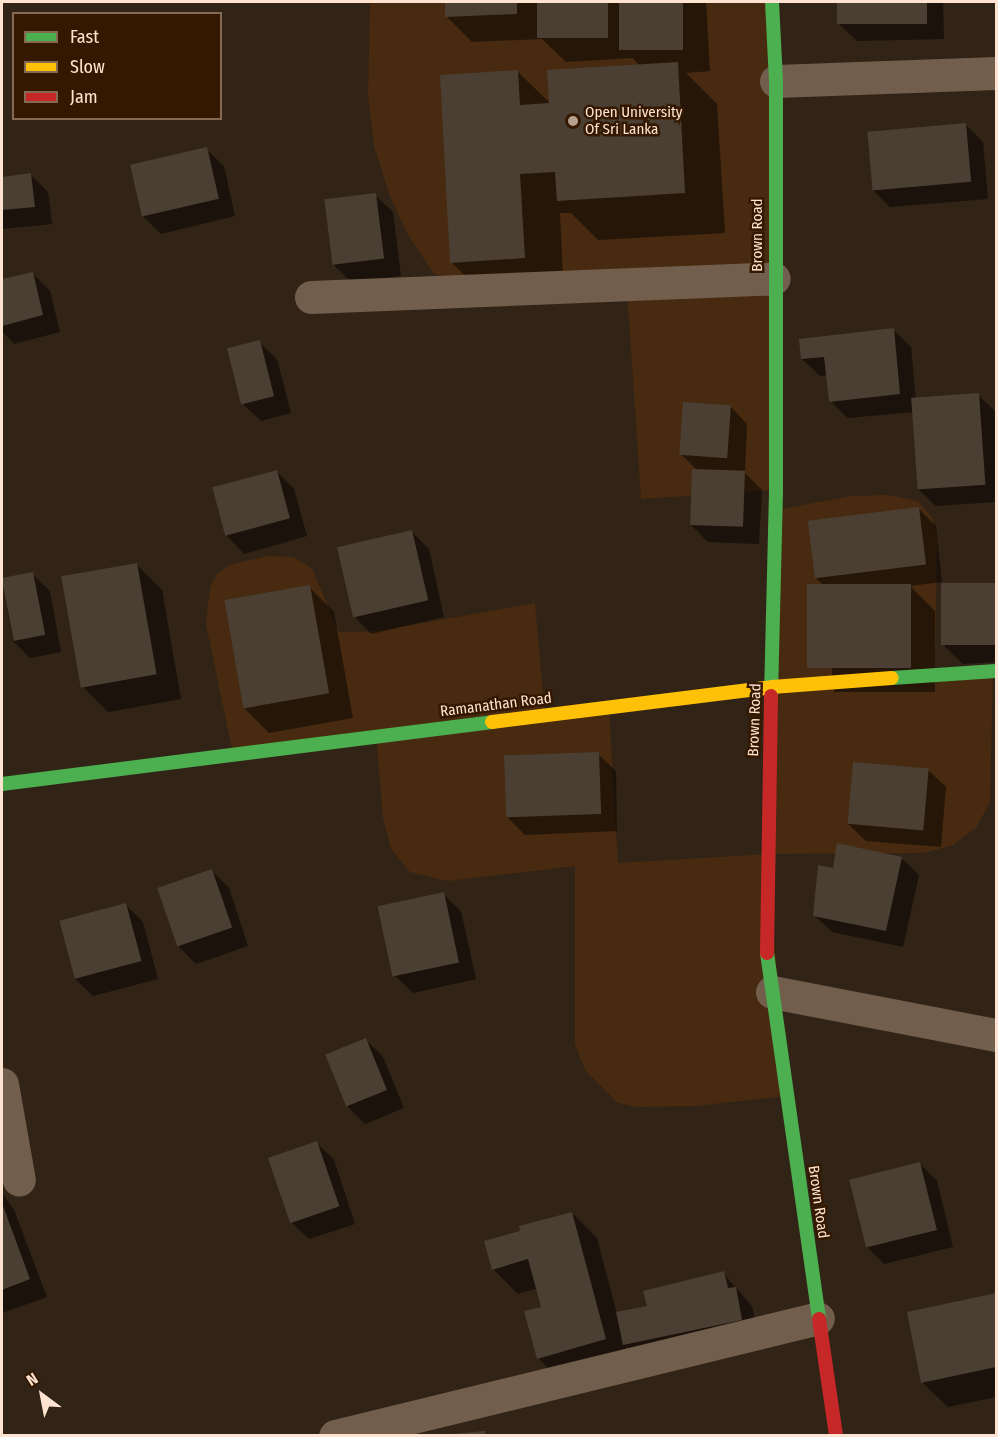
<!DOCTYPE html>
<style>
body{margin:0}
#map{position:relative;width:998px;height:1437px;overflow:hidden;background:#312315;font-family:"Fira Sans Condensed",sans-serif}
div>[style]{position:absolute}
.built>*{inset:0;background:#472a0f}
.shadow>*{inset:0;background:#0007}
.building>*{inset:0;background:#4a3f32;transform-origin:0 0}
.street>*{height:33px;margin:-16.5px;padding:0 16.5px;transform-origin:16.5px;border-radius:16.5px;background:#715e4d}
.fast>*{height:14px;margin:-7px;padding:0 7px;transform-origin:7px;border-radius:7px;background:#4caf50}
.slow>*{height:14px;margin:-7px;padding:0 7px;transform-origin:7px;border-radius:7px;background:#ffc107}
.jam>*{height:14px;margin:-7px;padding:0 7px;transform-origin:7px;border-radius:7px;background:#c62828}
.dots>*{width:16px;height:16px;translate:-50% -50%;box-sizing:border-box;border:3px solid #341800;border-radius:50%}
span{translate:-50% -50%;white-space:nowrap;text-align:center;line-height:1.15;-webkit-text-stroke:5px #341800;paint-order:stroke}
.poi-label{font-size:15px;color:#fde3d0}
.left{translate:0 -50%;text-align:left}
.street-label{font-size:15px;color:#fde3d0}
.frame{position:absolute;inset:0;border:3px solid #fde3d0;pointer-events:none}
.legend{position:absolute;left:12px;top:12px;width:210px;height:108px;box-sizing:border-box;background:#341800;border:2px solid #846953;margin:0;padding:8px 10px;list-style:none;font-size:18px;color:#fde3d0}
.legend li{display:flex;align-items:center;gap:12px;height:30px}
.legend b{width:30px;border:2px solid #846953}
.north{position:absolute;left:12px;top:1365px;width:60px;height:60px;-webkit-text-stroke:4px #341800;paint-order:stroke;rotate:328deg;font-size:16px;font-weight:700;line-height:24px;text-align:center;color:#fde3d0}
.north::after{content:'';display:block;margin:auto;width:21px;height:27px;background:#fde3d0;clip-path:polygon(50% 0,100% 100%,50% 72%,0 100%)}
</style>
<div id="map">
<div class="built">
<div style="clip-path:polygon(370px 2px,772px 2px,776px 490px,641px 499px,626px 276px,477px 282px,434px 274px,408px 235px,389px 194px,374px 146px,368px 95px)"></div>
<div style="clip-path:polygon(888px 495px,918px 501px,932px 518px,937px 538px,935px 674px,993px 671px,990px 802px,976px 828px,953px 845px,924px 853px,768px 854px,786px 1096px,695px 1106px,638px 1107px,618px 1103px,585px 1070px,575px 1044px,575px 866px,448px 881px,410px 872px,391px 849px,383px 818px,376px 737px,233px 754px,206px 624px,210px 587px,217px 574px,229px 565px,268px 556px,293px 557px,312px 568px,339px 632px,378px 631px,535px 603px,545px 716px,609px 708px,618px 863px,767px 854px,775px 510px,852px 496px)"></div>
</div>
<div class="shadow">
<div style="clip-path:polygon(446px 2px,706px 2px,710px 71px,686px 73px,717px 104px,725px 233px,598px 240px,571px 213px,560px 213px,564px 297px,492px 302px,451px 262px,518px 72px,551px 104px,640px 66px,633px 58px,566px 62px,542px 39px,472px 42px,447px 17px)"></div>
<div style="clip-path:polygon(839px 2px,943px 2px,944px 39px,857px 41px,839px 24px)"></div>
<div style="clip-path:polygon(965px 124px,983px 142px,988px 199px,890px 207px,873px 190px)"></div>
<div style="clip-path:polygon(206px 149px,224px 166px,235px 216px,161px 234px,144px 217px,132px 167px)"></div>
<div style="clip-path:polygon(31px 175px,48px 192px,52px 224px,2px 229px,2px 178px)"></div>
<div style="clip-path:polygon(375px 195px,393px 212px,401px 276px,352px 283px,334px 265px)"></div>
<div style="clip-path:polygon(32px 273px,50px 291px,60px 332px,14px 344px,2px 331px,2px 281px)"></div>
<div style="clip-path:polygon(893px 330px,911px 347px,916px 400px,978px 395px,996px 412px,996px 502px,936px 506px,918px 489px,913px 412px,848px 418px,830px 401px,827px 375px,820px 376px,802px 359px)"></div>
<div style="clip-path:polygon(259px 342px,277px 359px,291px 413px,261px 421px,243px 404px)"></div>
<div style="clip-path:polygon(730px 406px,747px 424px,745px 473px,762px 490px,759px 544px,708px 542px,690px 524px,697px 470px,681px 454px)"></div>
<div style="clip-path:polygon(277px 472px,294px 489px,307px 536px,244px 554px,227px 536px)"></div>
<div style="clip-path:polygon(919px 509px,936px 526px,942px 582px,910px 586px,935px 611px,935px 692px,834px 692px,824px 586px,816px 578px)"></div>
<div style="clip-path:polygon(412px 532px,429px 549px,444px 617px,371px 634px,354px 616px)"></div>
<div style="clip-path:polygon(137px 565px,162px 590px,181px 699px,108px 712px,83px 687px)"></div>
<div style="clip-path:polygon(32px 574px,50px 591px,61px 652px,30px 658px,13px 641px,2px 580px)"></div>
<div style="clip-path:polygon(996px 584px,996px 662px,963px 664px,945px 647px,943px 587px)"></div>
<div style="clip-path:polygon(309px 587px,334px 612px,353px 718px,269px 733px,244px 708px)"></div>
<div style="clip-path:polygon(598px 754px,616px 771px,617px 831px,525px 835px,508px 818px)"></div>
<div style="clip-path:polygon(928px 770px,946px 787px,941px 847px,866px 841px,848px 824px)"></div>
<div style="clip-path:polygon(901px 858px,919px 875px,903px 947px,832px 932px,814px 915px,820px 866px,834px 870px)"></div>
<div style="clip-path:polygon(211px 870px,229px 888px,248px 946px,196px 964px,178px 946px)"></div>
<div style="clip-path:polygon(443px 894px,461px 911px,476px 979px,413px 993px,395px 976px)"></div>
<div style="clip-path:polygon(126px 905px,143px 922px,158px 979px,93px 996px,75px 979px)"></div>
<div style="clip-path:polygon(366px 1040px,383px 1057px,404px 1108px,365px 1124px,348px 1107px,327px 1056px)"></div>
<div style="clip-path:polygon(317px 1143px,334px 1160px,355px 1224px,309px 1239px,291px 1222px)"></div>
<div style="clip-path:polygon(920px 1164px,937px 1181px,953px 1247px,884px 1264px,866px 1246px)"></div>
<div style="clip-path:polygon(2px 1193px,14px 1210px,47px 1297px,2px 1313px)"></div>
<div style="clip-path:polygon(572px 1213px,597px 1238px,617px 1314px,649px 1307px,723px 1273px,752px 1306px,759px 1337px,642px 1362px,626px 1346px,631px 1364px,563px 1383px,538px 1358px,543px 1308px,538px 1288px,518px 1294px,493px 1269px,522px 1232px)"></div>
<div style="clip-path:polygon(996px 1294px,996px 1397px,948px 1407px,922px 1382px,908px 1314px)"></div>
</div>
<div class="building">
<div style="clip-path:polygon(445px 2px,517px 2px,517px 14px,445px 17px)"></div>
<div style="left:537px;top:2px;width:71px;height:36px"></div>
<div style="left:619px;top:2px;width:64px;height:48px"></div>
<div style="left:837px;top:2px;width:90px;height:22px"></div>
<div style="clip-path:polygon(678px 62px,685px 193px,557px 201px,555px 172px,520px 174px,525px 258px,450px 263px,440px 75px,518px 70px,520px 105px,549px 103px,547px 70px)"></div>
<div style="left:966px;top:123px;width:59px;height:99px;rotate:85deg"></div>
<div style="left:207px;top:147px;width:53px;height:79px;rotate:77deg"></div>
<div style="clip-path:polygon(31px 173px,35px 207px,2px 210px,2px 177px)"></div>
<div style="left:376px;top:193px;width:66px;height:52px;rotate:83deg"></div>
<div style="clip-path:polygon(33px 272px,43px 315px,2px 326px,2px 279px)"></div>
<div style="clip-path:polygon(894px 328px,900px 394px,829px 402px,824px 357px,801px 359px,799px 339px)"></div>
<div style="left:260px;top:340px;width:58px;height:34px;rotate:76deg"></div>
<div style="left:979px;top:393px;width:92px;height:68px;rotate:86deg"></div>
<div style="left:683px;top:402px;width:48px;height:53px;rotate:4deg"></div>
<div style="left:692px;top:469px;width:53px;height:56px;rotate:2deg"></div>
<div style="left:277px;top:470px;width:50px;height:67px;rotate:75deg"></div>
<div style="left:919px;top:507px;width:58px;height:112px;rotate:83deg"></div>
<div style="left:412px;top:530px;width:72px;height:77px;rotate:77deg"></div>
<div style="left:137px;top:563px;width:113px;height:77px;rotate:80deg"></div>
<div style="left:33px;top:572px;width:64px;height:32px;rotate:79deg"></div>
<div style="left:996px;top:583px;width:62px;height:55px;rotate:90deg"></div>
<div style="left:807px;top:584px;width:104px;height:84px"></div>
<div style="left:310px;top:585px;width:110px;height:87px;rotate:80deg"></div>
<div style="left:599px;top:752px;width:62px;height:95px;rotate:88deg"></div>
<div style="left:853px;top:762px;width:76px;height:62px;rotate:5deg"></div>
<div style="clip-path:polygon(837px 843px,902px 857px,886px 931px,813px 916px,818px 865px,833px 868px)"></div>
<div style="left:212px;top:869px;width:62px;height:58px;rotate:71deg"></div>
<div style="left:444px;top:892px;width:72px;height:68px;rotate:78deg"></div>
<div style="left:126px;top:903px;width:60px;height:69px;rotate:75deg"></div>
<div style="left:366px;top:1038px;width:56px;height:44px;rotate:68deg"></div>
<div style="left:317px;top:1141px;width:69px;height:52px;rotate:71deg"></div>
<div style="left:920px;top:1162px;width:70px;height:73px;rotate:76deg"></div>
<div style="clip-path:polygon(2px 1203px,30px 1279px,2px 1290px)"></div>
<div style="clip-path:polygon(572px 1212px,606px 1339px,537px 1359px,524px 1311px,541px 1307px,528px 1259px,492px 1270px,484px 1241px,520px 1231px,519px 1226px)"></div>
<div style="clip-path:polygon(724px 1271px,728px 1288px,736px 1287px,742px 1320px,623px 1345px,616px 1312px,647px 1306px,643px 1291px)"></div>
<div style="clip-path:polygon(996px 1293px,996px 1367px,921px 1383px,907px 1312px)"></div>
<div style="clip-path:polygon(485px 1431px,486px 1436px,452px 1436px,452px 1434px)"></div>
</div>
<div class="street">
<div style="left:776px;top:81px;width:220px;rotate:-2.1deg"></div>
<div style="left:311px;top:297px;width:463px;rotate:-2.3deg"></div>
<div style="left:772px;top:992px;width:228px;rotate:10.9deg"></div>
<div style="left:2px;top:1084px;width:97px;rotate:80deg"></div>
<div style="left:335px;top:1436px;width:497px;rotate:-13.7deg"></div>
</div>
<div class="fast">
<div style="left:892px;top:678px;width:104px;rotate:-3.9deg"></div>
<div style="left:771px;top:696px;width:206px;rotate:-88.6deg"></div>
<div style="left:776px;top:490px;width:409px;rotate:-90deg"></div>
<div style="left:776px;top:81px;width:79px;rotate:-92.9deg"></div>
<div style="left:2px;top:784px;width:494px;rotate:-7.2deg"></div>
<div style="left:767px;top:953px;width:370px;rotate:81.9deg"></div>
</div>
<div class="slow">
<div style="left:492px;top:722px;width:282px;rotate:-7.1deg"></div>
<div style="left:772px;top:687px;width:120px;rotate:-4.3deg"></div>
</div>
<div class="jam">
<div style="left:767px;top:953px;width:257px;rotate:-89.1deg"></div>
<div style="left:819px;top:1319px;width:118px;rotate:81.7deg"></div>
</div>
<div class="dots">
<div style="left:573px;top:121px;background:#b6a08f"></div>
</div>
<div class="poi-label">
<span class="left" style="left:585px;top:121px">Open University<br>Of Sri Lanka</span>
</div>
<div class="street-label">
<span style="left:758px;top:235px;rotate:-90deg">Brown Road</span>
<span style="left:496px;top:705px;rotate:-7deg">Ramanathan Road</span>
<span style="left:755px;top:720px;rotate:-88deg">Brown Road</span>
<span style="left:818px;top:1202px;rotate:82deg">Brown Road</span>
</div>
<div class="frame"></div>
<ul class="legend">
<li><b style="height:8px;background:#4caf50"></b>Fast</li>
<li><b style="height:8px;background:#ffc107"></b>Slow</li>
<li><b style="height:8px;background:#c62828"></b>Jam</li>
</ul>
<div class="north">N</div>
</div>
